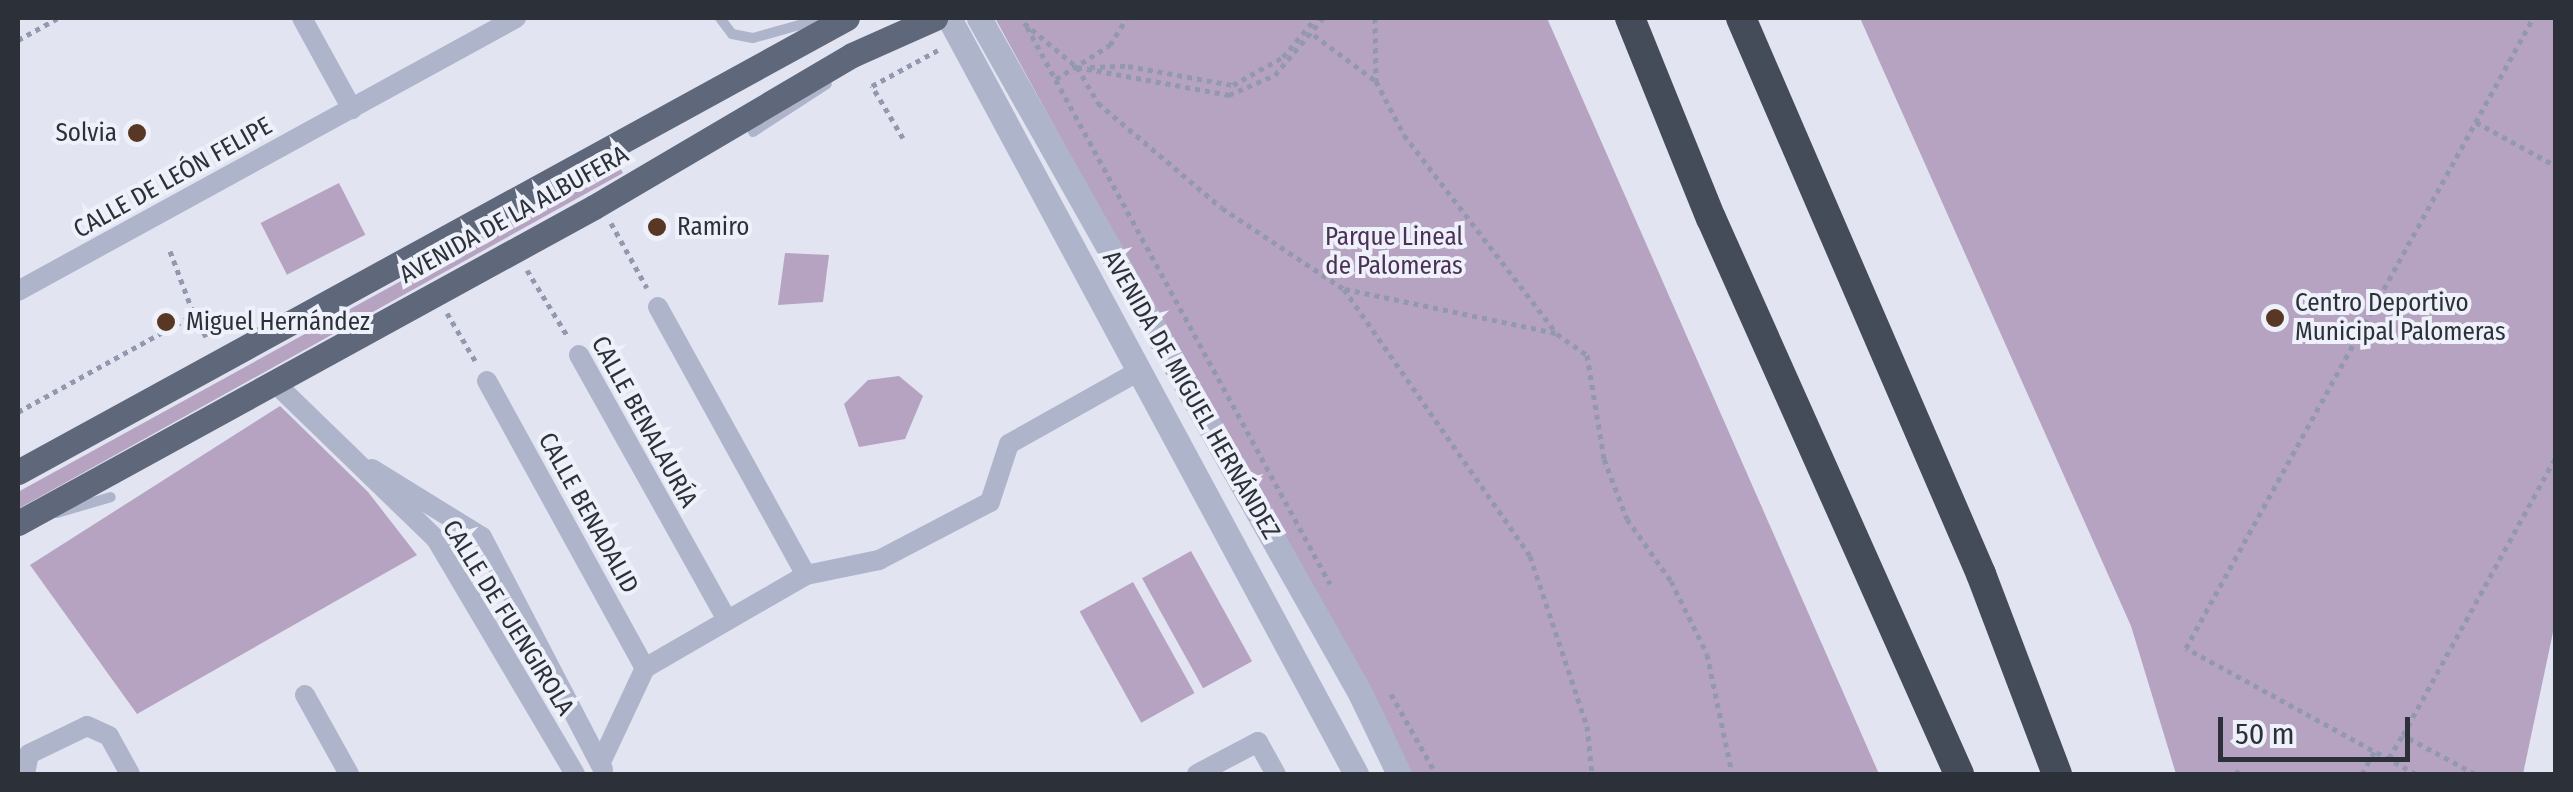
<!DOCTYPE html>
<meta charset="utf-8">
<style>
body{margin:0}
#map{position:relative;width:2573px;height:792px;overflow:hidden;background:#e2e4f2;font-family:"Fira Sans Condensed",sans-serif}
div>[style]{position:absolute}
.green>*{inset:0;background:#b6a3c1;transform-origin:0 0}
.path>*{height:5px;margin-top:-2.5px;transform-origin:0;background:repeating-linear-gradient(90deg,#9299ae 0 5px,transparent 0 10px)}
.service>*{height:10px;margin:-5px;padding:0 5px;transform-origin:5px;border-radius:5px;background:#aeb4ca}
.minor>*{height:20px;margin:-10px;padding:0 10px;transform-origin:10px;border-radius:10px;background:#aeb4ca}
.tertiary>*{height:25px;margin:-12.5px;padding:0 12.5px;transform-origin:12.5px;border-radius:12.5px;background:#aeb4ca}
.primary>*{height:25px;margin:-12.5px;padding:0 12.5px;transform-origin:12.5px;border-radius:12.5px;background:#5e687a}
.motorway>*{height:30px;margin:-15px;padding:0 15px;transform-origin:15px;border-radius:15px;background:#444c59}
.dots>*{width:28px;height:28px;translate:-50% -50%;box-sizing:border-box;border:5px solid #eef0fa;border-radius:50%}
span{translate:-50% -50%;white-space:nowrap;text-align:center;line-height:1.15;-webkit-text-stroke:8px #eef0fa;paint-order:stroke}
.poi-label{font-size:25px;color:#2c3139}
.right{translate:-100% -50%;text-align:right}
.left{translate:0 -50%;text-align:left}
.street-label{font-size:25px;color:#2c3139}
.park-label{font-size:25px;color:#4b3156}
.frame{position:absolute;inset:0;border:20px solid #2c3139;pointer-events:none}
.scale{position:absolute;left:2218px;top:717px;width:192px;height:45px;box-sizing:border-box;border:5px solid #2c3139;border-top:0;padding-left:12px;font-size:30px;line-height:35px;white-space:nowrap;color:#2c3139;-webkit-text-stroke:8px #eef0fa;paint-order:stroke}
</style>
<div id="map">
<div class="green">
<div style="clip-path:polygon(995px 18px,1547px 18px,1879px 774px,1409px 774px)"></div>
<div style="clip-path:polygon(1860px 18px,2555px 18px,2556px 618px,2523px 774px,2176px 774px,2131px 626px)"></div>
<div style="clip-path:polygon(617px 162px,623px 173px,18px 509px,18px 492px)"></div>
<div style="left:339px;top:183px;width:58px;height:88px;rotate:63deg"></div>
<div style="clip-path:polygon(785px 253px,829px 255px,823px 302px,778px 305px)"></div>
<div style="clip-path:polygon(899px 376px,923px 396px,905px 439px,859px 447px,844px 404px,868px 380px)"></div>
<div style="clip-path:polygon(280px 406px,368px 492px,417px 555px,137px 714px,30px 565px)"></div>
<div style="left:1191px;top:551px;width:126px;height:56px;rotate:61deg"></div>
<div style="left:1133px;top:582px;width:127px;height:61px;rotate:61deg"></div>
</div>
<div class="path">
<div style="left:1375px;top:18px;width:63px;rotate:89.1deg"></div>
<div style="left:1376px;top:81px;width:61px;rotate:62.6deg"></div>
<div style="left:1404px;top:135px;width:251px;rotate:52.4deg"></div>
<div style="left:1557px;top:334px;width:37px;rotate:35deg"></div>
<div style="left:1587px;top:355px;width:105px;rotate:80.7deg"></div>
<div style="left:1604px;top:459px;width:64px;rotate:69deg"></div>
<div style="left:1627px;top:519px;width:76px;rotate:54.6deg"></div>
<div style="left:1671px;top:581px;width:81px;rotate:63.7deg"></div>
<div style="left:1707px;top:654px;width:123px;rotate:78.2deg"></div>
<div style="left:1024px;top:23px;width:69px;rotate:39.7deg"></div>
<div style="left:1077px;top:67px;width:42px;rotate:59.7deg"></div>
<div style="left:1098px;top:103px;width:162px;rotate:40.3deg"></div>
<div style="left:1222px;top:208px;width:146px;rotate:33.6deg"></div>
<div style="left:1344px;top:289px;width:325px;rotate:55.1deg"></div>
<div style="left:1530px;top:556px;width:179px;rotate:71.5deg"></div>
<div style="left:1587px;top:726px;width:48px;rotate:84.1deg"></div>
<div style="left:1027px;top:27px;width:634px;rotate:61.45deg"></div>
<div style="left:1314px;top:35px;width:77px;rotate:36.6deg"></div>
<div style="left:18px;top:40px;width:46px;rotate:-28.8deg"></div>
<div style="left:1077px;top:67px;width:155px;rotate:10.4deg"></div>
<div style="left:1229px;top:95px;width:50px;rotate:-23.5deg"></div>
<div style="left:1275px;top:75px;width:75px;rotate:-49.9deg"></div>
<div style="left:1090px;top:67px;width:38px;rotate:-2deg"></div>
<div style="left:1128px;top:66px;width:107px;rotate:10.3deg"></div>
<div style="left:1233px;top:85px;width:57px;rotate:-29.2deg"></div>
<div style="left:1283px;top:57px;width:51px;rotate:-49.8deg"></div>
<div style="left:1056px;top:79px;width:64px;rotate:-32.2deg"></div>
<div style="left:1110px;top:45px;width:32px;rotate:-58deg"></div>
<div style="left:2476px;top:122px;width:91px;rotate:28.8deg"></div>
<div style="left:903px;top:138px;width:61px;rotate:-120.8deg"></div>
<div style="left:872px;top:86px;width:75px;rotate:-28.6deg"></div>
<div style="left:611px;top:223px;width:74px;rotate:61deg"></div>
<div style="left:170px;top:251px;width:68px;rotate:69.4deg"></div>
<div style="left:527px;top:270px;width:79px;rotate:58.5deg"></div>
<div style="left:1345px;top:289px;width:215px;rotate:11.8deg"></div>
<div style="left:447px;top:313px;width:59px;rotate:59.5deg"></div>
<div style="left:18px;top:412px;width:201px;rotate:-28.9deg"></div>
<div style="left:194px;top:315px;width:25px;rotate:61deg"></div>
<div style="left:1391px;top:694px;width:92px;rotate:60.6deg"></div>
<div style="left:2389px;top:758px;width:27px;rotate:-59deg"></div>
<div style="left:2235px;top:771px;width:8px;rotate:23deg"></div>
<div style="left:2362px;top:774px;width:26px;rotate:-61deg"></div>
<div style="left:2416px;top:774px;width:262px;rotate:-151.3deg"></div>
<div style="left:2186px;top:648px;width:719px;rotate:-61.15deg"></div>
<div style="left:2475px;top:774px;width:82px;rotate:-151.6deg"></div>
<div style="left:2403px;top:735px;width:317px;rotate:-61.2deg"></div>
</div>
<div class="service">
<div style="left:720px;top:18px;width:20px;rotate:53deg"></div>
<div style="left:732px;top:34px;width:21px;rotate:11deg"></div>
<div style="left:753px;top:38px;width:74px;rotate:-15.7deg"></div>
<div style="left:753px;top:132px;width:88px;rotate:-33deg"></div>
<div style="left:57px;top:513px;width:56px;rotate:-16.5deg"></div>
</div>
<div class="minor">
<div style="left:302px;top:18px;width:104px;rotate:61.2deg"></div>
<div style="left:18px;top:291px;width:568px;rotate:-28.73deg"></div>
<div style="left:658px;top:307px;width:306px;rotate:61.1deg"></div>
<div style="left:579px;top:355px;width:304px;rotate:60.8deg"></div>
<div style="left:487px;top:381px;width:328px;rotate:61.2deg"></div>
<div style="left:275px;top:383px;width:224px;rotate:44.1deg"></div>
<div style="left:436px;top:539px;width:273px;rotate:59.4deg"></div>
<div style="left:372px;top:469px;width:129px;rotate:31.7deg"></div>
<div style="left:482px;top:537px;width:262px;rotate:62.5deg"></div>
<div style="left:305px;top:695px;width:90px;rotate:60.9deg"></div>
<div style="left:601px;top:762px;width:104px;rotate:-64.9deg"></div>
<div style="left:645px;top:668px;width:186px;rotate:-30deg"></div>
<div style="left:806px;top:575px;width:75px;rotate:-11.6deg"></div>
<div style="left:879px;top:560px;width:125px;rotate:-27.6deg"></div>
<div style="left:990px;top:502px;width:61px;rotate:-71.9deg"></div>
<div style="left:1009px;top:444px;width:149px;rotate:-29.3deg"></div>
<div style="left:25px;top:774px;width:20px;rotate:-79deg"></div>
<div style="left:29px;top:754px;width:64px;rotate:-25.8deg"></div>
<div style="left:87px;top:726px;width:24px;rotate:24deg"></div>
<div style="left:109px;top:736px;width:43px;rotate:61.1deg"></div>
<div style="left:1197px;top:774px;width:69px;rotate:-27.7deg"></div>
<div style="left:1258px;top:742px;width:37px;rotate:61deg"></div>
</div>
<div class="tertiary">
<div style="left:949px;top:18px;width:859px;rotate:61.7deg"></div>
<div style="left:979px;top:18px;width:775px;rotate:60.56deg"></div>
<div style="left:1360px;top:693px;width:90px;rotate:64.3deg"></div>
</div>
<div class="primary">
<div style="left:18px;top:472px;width:945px;rotate:-28.71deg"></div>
<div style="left:18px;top:523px;width:657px;rotate:-28.75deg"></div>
<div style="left:594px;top:207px;width:299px;rotate:-30.5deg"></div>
<div style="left:852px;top:55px;width:91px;rotate:-24deg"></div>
</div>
<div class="motorway">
<div style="left:1630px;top:18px;width:216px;rotate:68deg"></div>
<div style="left:1711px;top:218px;width:609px;rotate:65.96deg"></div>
<div style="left:1741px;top:18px;width:606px;rotate:66.65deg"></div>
<div style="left:1981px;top:574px;width:214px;rotate:69.2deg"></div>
</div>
<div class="dots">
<div style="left:137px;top:133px;background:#583824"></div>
<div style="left:657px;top:227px;background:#583824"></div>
<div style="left:2275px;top:318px;background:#583824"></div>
<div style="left:166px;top:322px;background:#583824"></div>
</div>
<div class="poi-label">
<span class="right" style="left:117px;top:133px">Solvia</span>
<span class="left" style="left:677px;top:227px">Ramiro</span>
<span class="left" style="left:2295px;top:318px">Centro Deportivo<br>Municipal Palomeras</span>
<span class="left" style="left:186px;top:322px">Miguel Hernández</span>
</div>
<div class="street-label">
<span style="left:173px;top:178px;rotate:-29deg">CALLE DE LEÓN FELIPE</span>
<span style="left:514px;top:215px;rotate:-29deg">AVENIDA DE LA ALBUFERA</span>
<span style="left:1191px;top:395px;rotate:60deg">AVENIDA DE MIGUEL HERNÁNDEZ</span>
<span style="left:644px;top:422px;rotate:61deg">CALLE BENALAURÍA</span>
<span style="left:588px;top:513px;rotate:61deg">CALLE BENADALID</span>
<span style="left:508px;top:618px;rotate:58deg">CALLE DE FUENGIROLA</span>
</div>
<div class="park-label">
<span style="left:1394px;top:252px">Parque Lineal<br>de Palomeras</span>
</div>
<div class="frame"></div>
<div class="scale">50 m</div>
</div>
